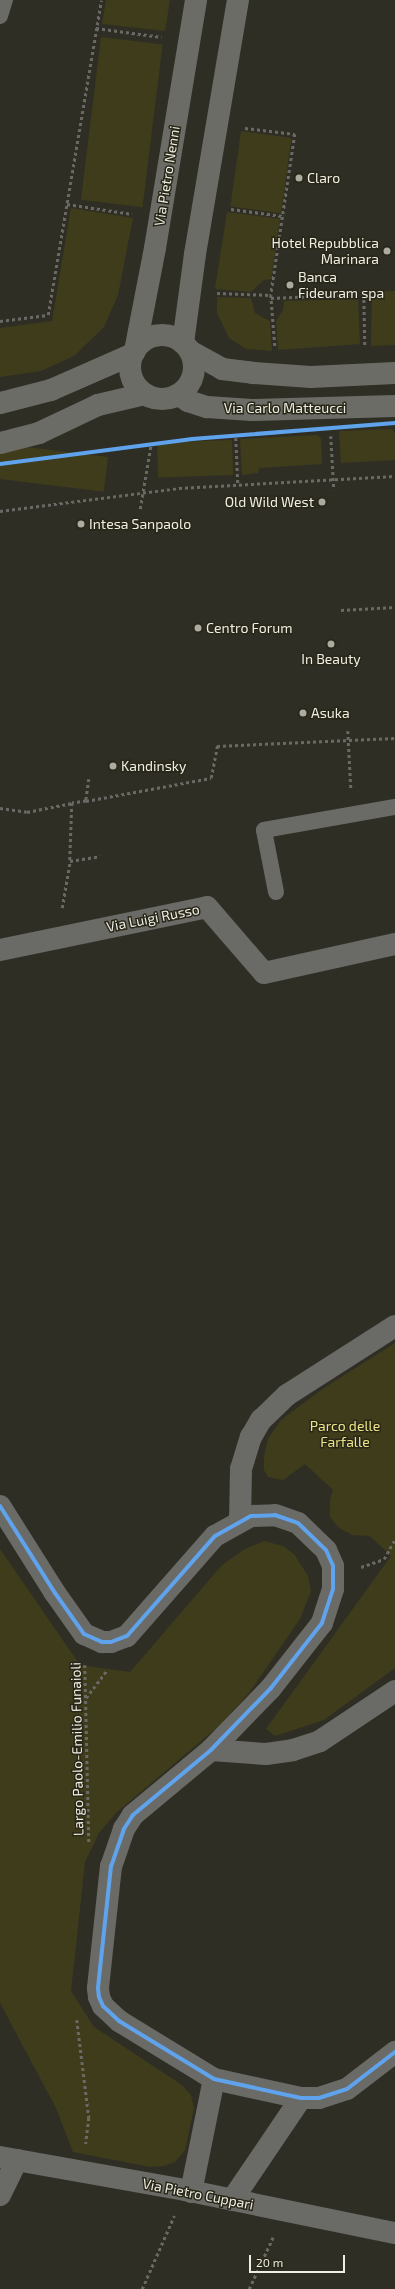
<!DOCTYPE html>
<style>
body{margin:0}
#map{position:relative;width:395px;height:2289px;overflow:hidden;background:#2f2e25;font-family:"Exo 2",sans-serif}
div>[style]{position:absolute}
.green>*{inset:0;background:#3f3c1b;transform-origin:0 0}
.path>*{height:2.5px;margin-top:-1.25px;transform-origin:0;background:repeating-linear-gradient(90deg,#6a6965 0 3px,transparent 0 6px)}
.lane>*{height:16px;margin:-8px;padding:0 8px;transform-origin:8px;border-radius:8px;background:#6a6a66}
.street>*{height:22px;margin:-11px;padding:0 11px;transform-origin:11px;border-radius:11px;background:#6a6a66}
.secondary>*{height:22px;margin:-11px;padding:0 11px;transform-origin:11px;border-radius:11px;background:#6c6c67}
.secondary>.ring{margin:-11px;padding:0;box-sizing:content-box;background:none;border:22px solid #6c6c67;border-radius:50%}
.cycleway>*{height:4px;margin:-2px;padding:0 2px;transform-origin:2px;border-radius:2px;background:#60a3ed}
.dots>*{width:11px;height:11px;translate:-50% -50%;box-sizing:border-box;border:2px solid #292718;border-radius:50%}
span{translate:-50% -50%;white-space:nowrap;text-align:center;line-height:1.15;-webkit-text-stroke:3px #292718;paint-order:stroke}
.street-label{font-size:14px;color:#efeee4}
.poi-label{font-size:14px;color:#efeee4}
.left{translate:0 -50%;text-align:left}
.right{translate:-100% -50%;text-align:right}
.park-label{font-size:14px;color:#ede387}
.scale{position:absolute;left:249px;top:2255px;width:96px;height:18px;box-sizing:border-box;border:2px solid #efeee4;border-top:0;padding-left:5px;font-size:12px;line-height:14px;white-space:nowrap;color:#efeee4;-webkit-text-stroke:3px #292718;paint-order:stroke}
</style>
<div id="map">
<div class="green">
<div style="clip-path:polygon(106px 0,170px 0,165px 31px,102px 24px)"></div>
<div style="left:101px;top:37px;width:62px;height:164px;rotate:7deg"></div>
<div style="left:241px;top:131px;width:51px;height:76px;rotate:8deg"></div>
<div style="clip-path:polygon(71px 208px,133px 218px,118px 295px,104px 327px,74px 356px,41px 371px,0 377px,0 328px,52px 321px)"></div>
<div style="clip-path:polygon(227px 212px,280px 219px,271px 279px,264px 280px,251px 292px,215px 289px)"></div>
<div style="clip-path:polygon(376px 291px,395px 291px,395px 345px,371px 346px,372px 297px,376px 296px)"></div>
<div style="clip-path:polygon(217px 297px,251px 298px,255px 313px,270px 321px,272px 351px,246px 349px,229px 338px,217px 313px)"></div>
<div style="clip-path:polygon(358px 299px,360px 344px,278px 350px,276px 321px,283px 310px,284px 301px)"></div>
<div style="clip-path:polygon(392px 429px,395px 433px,395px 460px,341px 463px,339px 431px)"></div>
<div style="clip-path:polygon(317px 435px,321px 439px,322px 464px,259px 468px,258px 473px,242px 475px,240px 439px)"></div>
<div style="left:232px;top:440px;width:35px;height:75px;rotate:88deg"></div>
<div style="left:108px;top:457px;width:35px;height:109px;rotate:97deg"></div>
<div style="clip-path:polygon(395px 1343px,395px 1668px,324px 1720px,275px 1736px,266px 1729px,391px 1556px,370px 1536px,353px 1535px,339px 1528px,330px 1517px,330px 1499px,333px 1490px,305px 1464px,283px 1480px,268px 1477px,264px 1470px,264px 1456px,268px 1439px,281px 1420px,324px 1388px)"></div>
<div style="clip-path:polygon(264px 1541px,283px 1546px,294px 1554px,308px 1576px,311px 1591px,300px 1619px,249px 1693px,220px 1725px,117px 1812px,99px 1833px,85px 1862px,71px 1991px,94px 2027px,182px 2085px,191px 2095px,194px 2108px,185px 2150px,175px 2162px,164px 2166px,150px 2167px,73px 2152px,56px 2108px,0 2003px,0 1549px,80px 1665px,130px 1672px,222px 1565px,245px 1549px)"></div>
</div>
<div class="path">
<div style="left:96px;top:28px;width:66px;rotate:7.9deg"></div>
<div style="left:245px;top:128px;width:50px;rotate:6.8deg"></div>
<div style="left:295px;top:134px;width:163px;rotate:98.5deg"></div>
<div style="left:67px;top:204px;width:66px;rotate:8.7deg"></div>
<div style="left:231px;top:209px;width:52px;rotate:7.7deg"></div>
<div style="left:217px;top:293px;width:54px;rotate:2.1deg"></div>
<div style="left:271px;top:295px;width:51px;rotate:85.5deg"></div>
<div style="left:271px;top:298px;width:93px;rotate:-2.5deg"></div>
<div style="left:364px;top:294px;width:53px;rotate:88.9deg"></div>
<div style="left:0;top:321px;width:48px;rotate:-7.1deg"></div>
<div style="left:48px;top:315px;width:319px;rotate:-80.4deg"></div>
<div style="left:331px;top:436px;width:54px;rotate:86.8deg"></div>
<div style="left:236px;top:438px;width:46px;rotate:87.5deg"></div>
<div style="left:140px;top:509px;width:66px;rotate:-80.4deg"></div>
<div style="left:0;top:511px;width:180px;rotate:-7.3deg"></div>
<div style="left:179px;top:488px;width:216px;rotate:-3.2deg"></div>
<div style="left:341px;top:610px;width:54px;rotate:-3.2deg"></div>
<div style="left:348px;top:731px;width:58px;rotate:87deg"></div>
<div style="left:89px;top:779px;width:22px;rotate:98deg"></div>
<div style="left:86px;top:801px;width:14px;rotate:172deg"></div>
<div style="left:72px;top:803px;width:58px;rotate:92deg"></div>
<div style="left:70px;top:861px;width:30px;rotate:-9deg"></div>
<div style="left:86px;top:801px;width:127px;rotate:-10.4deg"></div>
<div style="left:211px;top:778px;width:33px;rotate:-79deg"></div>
<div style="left:217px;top:746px;width:178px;rotate:-2.6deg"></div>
<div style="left:0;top:808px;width:27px;rotate:8deg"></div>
<div style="left:27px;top:812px;width:46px;rotate:-11.3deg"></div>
<div style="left:62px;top:908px;width:48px;rotate:-80.3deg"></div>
<div style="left:361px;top:1567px;width:24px;rotate:-19deg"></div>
<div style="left:384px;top:1559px;width:23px;rotate:-61deg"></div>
<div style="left:85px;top:1665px;width:177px;rotate:88.7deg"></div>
<div style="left:86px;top:1698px;width:35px;rotate:-53deg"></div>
<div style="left:77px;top:2020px;width:99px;rotate:83deg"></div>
<div style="left:89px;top:2118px;width:26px;rotate:97deg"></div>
<div style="left:142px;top:2289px;width:80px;rotate:-66.3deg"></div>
<div style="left:249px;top:2289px;width:57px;rotate:-65.2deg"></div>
</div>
<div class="lane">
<div style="left:0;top:16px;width:17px;rotate:-73deg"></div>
<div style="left:276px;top:892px;width:63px;rotate:-101deg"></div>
<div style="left:264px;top:830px;width:133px;rotate:-10deg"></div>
</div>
<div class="street">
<div style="left:0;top:950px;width:211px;rotate:-11.7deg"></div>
<div style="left:207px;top:907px;width:87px;rotate:49.2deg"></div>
<div style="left:264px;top:973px;width:134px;rotate:-12.5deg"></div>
<div style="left:0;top:1506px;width:103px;rotate:57.7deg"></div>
<div style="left:55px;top:1593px;width:50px;rotate:54.7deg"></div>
<div style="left:84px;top:1634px;width:20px;rotate:24deg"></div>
<div style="left:102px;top:1642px;width:9px"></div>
<div style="left:111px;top:1642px;width:17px;rotate:-21deg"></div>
<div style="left:127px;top:1636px;width:133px;rotate:-48.7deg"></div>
<div style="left:215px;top:1536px;width:41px;rotate:-29.1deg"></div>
<div style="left:251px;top:1516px;width:24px;rotate:-2deg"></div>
<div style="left:275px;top:1515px;width:24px;rotate:19deg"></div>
<div style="left:298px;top:1523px;width:39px;rotate:44deg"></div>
<div style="left:326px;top:1550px;width:17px;rotate:66deg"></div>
<div style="left:333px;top:1566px;width:23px;rotate:90deg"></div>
<div style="left:333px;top:1589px;width:36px;rotate:108deg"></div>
<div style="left:322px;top:1623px;width:83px;rotate:128.1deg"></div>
<div style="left:271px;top:1688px;width:86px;rotate:134.1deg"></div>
<div style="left:211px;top:1750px;width:102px;rotate:140.2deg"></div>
<div style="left:133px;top:1815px;width:17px;rotate:123deg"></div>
<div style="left:124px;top:1829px;width:39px;rotate:109deg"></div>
<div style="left:111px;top:1866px;width:123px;rotate:96.1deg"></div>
<div style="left:98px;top:1988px;width:9px;rotate:84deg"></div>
<div style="left:99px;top:1997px;width:10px;rotate:66deg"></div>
<div style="left:103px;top:2006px;width:22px;rotate:43deg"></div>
<div style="left:119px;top:2021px;width:111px;rotate:31.4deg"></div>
<div style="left:214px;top:2079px;width:89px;rotate:12.3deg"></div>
<div style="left:301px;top:2098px;width:18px"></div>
<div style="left:319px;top:2098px;width:29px;rotate:-18deg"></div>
<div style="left:347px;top:2089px;width:61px;rotate:-37.6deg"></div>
<div style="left:240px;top:1521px;width:52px;rotate:-88.9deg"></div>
<div style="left:241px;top:1469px;width:34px;rotate:-73deg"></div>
<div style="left:251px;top:1437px;width:20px;rotate:-60deg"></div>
<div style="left:261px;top:1420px;width:36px;rotate:-44deg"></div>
<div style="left:287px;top:1395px;width:128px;rotate:-32.6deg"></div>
<div style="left:211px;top:1750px;width:55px;rotate:4.2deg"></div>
<div style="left:266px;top:1754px;width:27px;rotate:-8deg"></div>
<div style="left:293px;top:1750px;width:28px;rotate:-18deg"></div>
<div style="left:320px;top:1741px;width:90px;rotate:-33.7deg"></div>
<div style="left:0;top:2157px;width:188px;rotate:10.1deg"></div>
<div style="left:185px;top:2190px;width:214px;rotate:11.6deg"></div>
<div style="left:191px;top:2192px;width:115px;rotate:-78.5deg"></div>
<div style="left:0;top:2195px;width:39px;rotate:-64deg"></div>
<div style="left:232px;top:2200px;width:123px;rotate:-55.9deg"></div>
</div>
<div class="secondary">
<div class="ring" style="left:130px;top:335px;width:42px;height:42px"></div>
<div style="left:183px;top:343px;width:90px;rotate:-82.3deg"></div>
<div style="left:195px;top:254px;width:258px;rotate:-80.4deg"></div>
<div style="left:135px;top:351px;width:105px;rotate:-79deg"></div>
<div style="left:155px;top:248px;width:251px;rotate:-80.6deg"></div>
<div style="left:190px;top:351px;width:37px;rotate:29deg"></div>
<div style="left:222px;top:369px;width:31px;rotate:7deg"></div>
<div style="left:253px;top:373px;width:58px;rotate:3.9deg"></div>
<div style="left:311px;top:377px;width:84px;rotate:-2.7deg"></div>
<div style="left:179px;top:395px;width:11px;rotate:34deg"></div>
<div style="left:188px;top:401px;width:20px;rotate:18deg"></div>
<div style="left:207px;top:407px;width:45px;rotate:3.8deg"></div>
<div style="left:252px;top:410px;width:143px;rotate:-1.6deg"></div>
<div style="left:0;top:403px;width:53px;rotate:-14.3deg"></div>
<div style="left:51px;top:390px;width:90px;rotate:-23.7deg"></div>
<div style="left:0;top:443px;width:40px;rotate:-14.4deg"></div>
<div style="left:39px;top:433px;width:65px;rotate:-25.4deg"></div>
<div style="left:98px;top:405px;width:48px;rotate:-13.2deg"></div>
</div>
<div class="cycleway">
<div style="left:0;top:464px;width:194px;rotate:-7.4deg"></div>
<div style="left:192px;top:439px;width:204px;rotate:-4.5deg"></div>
<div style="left:0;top:1506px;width:103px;rotate:57.7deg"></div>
<div style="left:55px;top:1593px;width:50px;rotate:54.7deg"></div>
<div style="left:84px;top:1634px;width:20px;rotate:24deg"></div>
<div style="left:102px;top:1642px;width:9px"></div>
<div style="left:111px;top:1642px;width:17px;rotate:-21deg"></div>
<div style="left:127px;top:1636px;width:133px;rotate:-48.7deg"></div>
<div style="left:215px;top:1536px;width:41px;rotate:-29.1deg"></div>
<div style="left:251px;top:1516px;width:24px;rotate:-2deg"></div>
<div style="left:275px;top:1515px;width:24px;rotate:19deg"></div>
<div style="left:298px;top:1523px;width:39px;rotate:44deg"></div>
<div style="left:326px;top:1550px;width:17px;rotate:66deg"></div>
<div style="left:333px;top:1566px;width:23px;rotate:90deg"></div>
<div style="left:333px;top:1589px;width:36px;rotate:108deg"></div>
<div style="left:322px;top:1623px;width:83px;rotate:128.1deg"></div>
<div style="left:271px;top:1688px;width:86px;rotate:134.1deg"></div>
<div style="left:211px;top:1750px;width:102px;rotate:140.2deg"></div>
<div style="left:133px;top:1815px;width:17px;rotate:123deg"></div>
<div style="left:124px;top:1829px;width:39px;rotate:109deg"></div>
<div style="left:111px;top:1866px;width:123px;rotate:96.1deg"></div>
<div style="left:98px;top:1988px;width:9px;rotate:84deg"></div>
<div style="left:99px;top:1997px;width:10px;rotate:66deg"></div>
<div style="left:103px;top:2006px;width:22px;rotate:43deg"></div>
<div style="left:119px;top:2021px;width:111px;rotate:31.4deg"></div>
<div style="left:214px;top:2079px;width:89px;rotate:12.3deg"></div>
<div style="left:301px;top:2098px;width:18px"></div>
<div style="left:319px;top:2098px;width:29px;rotate:-18deg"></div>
<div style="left:347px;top:2089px;width:61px;rotate:-37.6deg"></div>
</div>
<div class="dots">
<div style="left:299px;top:178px;background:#acaba1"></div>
<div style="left:387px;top:251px;background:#acaba1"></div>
<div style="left:290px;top:285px;background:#acaba1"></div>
<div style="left:322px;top:502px;background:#acaba1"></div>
<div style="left:81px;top:524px;background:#acaba1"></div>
<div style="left:198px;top:628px;background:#acaba1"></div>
<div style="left:331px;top:644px;background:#acaba1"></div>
<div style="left:303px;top:713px;background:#acaba1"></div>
<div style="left:113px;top:766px;background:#acaba1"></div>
</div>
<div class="street-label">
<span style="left:167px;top:176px;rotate:-81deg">Via Pietro Nenni</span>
<span style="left:285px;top:408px">Via Carlo Matteucci</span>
<span style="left:153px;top:918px;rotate:-11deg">Via Luigi Russo</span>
<span style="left:77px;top:1749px;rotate:-91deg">Largo Paolo-Emilio Funaioli</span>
<span style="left:198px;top:2194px;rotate:11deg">Via Pietro Cuppari</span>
</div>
<div class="poi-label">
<span class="left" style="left:307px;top:178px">Claro</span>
<span class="right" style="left:379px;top:251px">Hotel Repubblica<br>Marinara</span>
<span class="left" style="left:298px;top:285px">Banca<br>Fideuram spa</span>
<span class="right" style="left:314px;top:502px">Old Wild West</span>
<span class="left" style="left:89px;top:524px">Intesa Sanpaolo</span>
<span class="left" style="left:206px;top:628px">Centro Forum</span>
<span style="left:331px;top:659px">In Beauty</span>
<span class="left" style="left:311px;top:713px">Asuka</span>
<span class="left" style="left:121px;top:766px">Kandinsky</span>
</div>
<div class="park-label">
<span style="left:345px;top:1434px">Parco delle<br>Farfalle</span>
</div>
<div class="scale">20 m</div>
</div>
